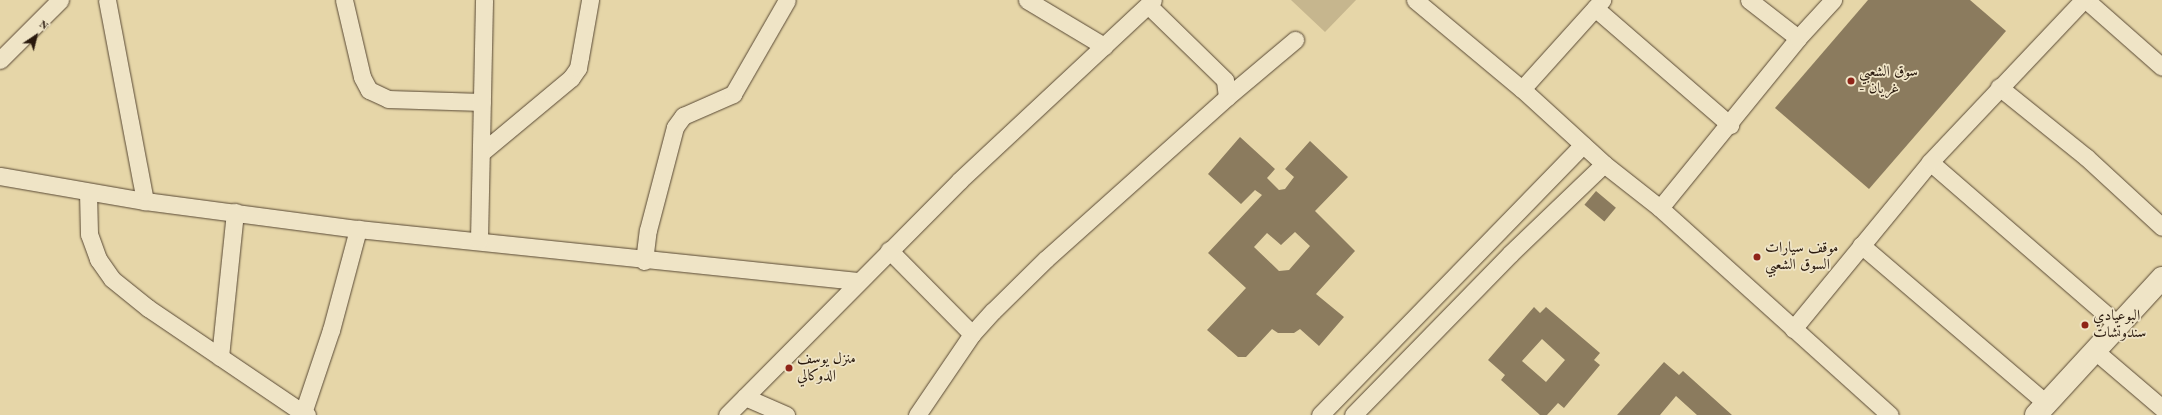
<!DOCTYPE html>
<meta charset="utf-8">
<style>
body{margin:0}
#map{position:relative;width:2162px;height:415px;overflow:hidden;background:#e6d6a8;font-family:"Old Standard TT",Amiri,serif}
div>[style]{position:absolute}
.green>*{inset:0;background:#c6b68e}
.building>*{inset:0;background:#8b7b5e;transform-origin:0 0}
.roads{filter:drop-shadow(0 0 1px #584834) drop-shadow(0 0 1px #584834)}
.minor>*{height:17px;margin:-8.5px;padding:0 8.5px;transform-origin:8.5px;border-radius:8.5px;background:#efe4c6}
.secondary>*{height:22px;margin:-11px;padding:0 11px;transform-origin:11px;border-radius:11px;background:#efe4c6}
.dots>*{width:11px;height:11px;translate:-50% -50%;box-sizing:border-box;border:2px solid #efe4c6;border-radius:50%}
span{translate:-50% -50%;white-space:nowrap;text-align:center;line-height:1.15;-webkit-text-stroke:3.5px #efe4c6;paint-order:stroke}
.poi-label{font-size:15px;color:#29190d}
.left{translate:0 -50%;text-align:left}
.north{position:absolute;left:16px;top:16px;width:40px;height:40px;-webkit-text-stroke:3px #efe4c6;paint-order:stroke;rotate:35deg;font-size:11px;font-weight:700;line-height:16px;text-align:center;color:#29190d}
.north::after{content:'';display:block;margin:auto;width:14px;height:18px;background:#29190d;clip-path:polygon(50% 0,100% 100%,50% 72%,0 100%)}
</style>
<div id="map">
<div class="green">
<div style="clip-path:polygon(1291px 0,1356px 0,1325px 32px)"></div>
</div>
<div class="building">
<div style="clip-path:polygon(1868px 0,1970px 0,2006px 31px,1869px 189px,1775px 108px)"></div>
<div style="clip-path:polygon(evenodd,1240px 137px,1275px 169px,1267px 178px,1279px 190px,1285px 189px,1294px 177px,1285px 169px,1310px 141px,1348px 177px,1315px 211px,1355px 251px,1316px 294px,1344px 317px,1319px 346px,1300px 329px,1294px 333px,1278px 333px,1272px 329px,1246px 357px,1238px 357px,1207px 330px,1246px 288px,1208px 253px,1262px 195px,1255px 190px,1241px 204px,1208px 174px,1240px 137px,1295px 232px,1310px 246px,1289px 270px,1279px 271px,1254px 247px,1267px 233px,1281px 245px,1295px 232px)"></div>
<div style="left:1596px;top:191px;width:26px;height:18px;rotate:40deg"></div>
<div style="clip-path:polygon(evenodd,1534px 307px,1540px 313px,1546px 307px,1600px 353px,1594px 360px,1600px 365px,1564px 408px,1558px 403px,1547px 415px,1540px 415px,1501px 380px,1505px 375px,1488px 360px,1534px 307px,1542px 339px,1565px 360px,1546px 382px,1522px 361px,1542px 339px)"></div>
<div style="clip-path:polygon(1664px 362px,1679px 375px,1683px 371px,1732px 415px,1697px 415px,1676px 396px,1660px 415px,1617px 415px)"></div>
</div>
<div class="roads">
<div class="minor">
<div style="left:107px;top:0;width:205px;rotate:79.3deg"></div>
<div style="left:344px;top:0;width:79px;rotate:76.8deg"></div>
<div style="left:362px;top:77px;width:15px;rotate:62deg"></div>
<div style="left:369px;top:90px;width:21px;rotate:25deg"></div>
<div style="left:388px;top:99px;width:94px;rotate:1.8deg"></div>
<div style="left:1027px;top:0;width:90px;rotate:30.9deg"></div>
<div style="left:1415px;top:0;width:139px;rotate:39.8deg"></div>
<div style="left:1522px;top:89px;width:111px;rotate:42.4deg"></div>
<div style="left:1604px;top:164px;width:71px;rotate:38.2deg"></div>
<div style="left:1660px;top:208px;width:309px;rotate:42deg"></div>
<div style="left:1749px;top:0;width:62px;rotate:37.8deg"></div>
<div style="left:2086px;top:0;width:101px;rotate:41.4deg"></div>
<div style="left:1595px;top:8px;width:179px;rotate:40.9deg"></div>
<div style="left:0;top:60px;width:85px;rotate:-45deg"></div>
<div style="left:1999px;top:87px;width:112px;rotate:38.8deg"></div>
<div style="left:2086px;top:157px;width:103px;rotate:42.6deg"></div>
<div style="left:1522px;top:89px;width:120px;rotate:-48deg"></div>
<div style="left:1227px;top:97px;width:89px;rotate:-40deg"></div>
<div style="left:481px;top:153px;width:117px;rotate:-39.8deg"></div>
<div style="left:571px;top:78px;width:12px;rotate:-55deg"></div>
<div style="left:578px;top:68px;width:11px;rotate:-80deg"></div>
<div style="left:580px;top:57px;width:58px;rotate:-80deg"></div>
<div style="left:1930px;top:162px;width:249px;rotate:40.9deg"></div>
<div style="left:0;top:176px;width:147px;rotate:9.8deg"></div>
<div style="left:145px;top:201px;width:215px;rotate:7.5deg"></div>
<div style="left:358px;top:229px;width:502px;rotate:5.95deg"></div>
<div style="left:88px;top:192px;width:42px;rotate:88.6deg"></div>
<div style="left:89px;top:234px;width:27px;rotate:70deg"></div>
<div style="left:98px;top:259px;width:24px;rotate:55deg"></div>
<div style="left:112px;top:279px;width:46px;rotate:38.9deg"></div>
<div style="left:148px;top:308px;width:187px;rotate:34.1deg"></div>
<div style="left:303px;top:413px;width:2px;rotate:117deg"></div>
<div style="left:1660px;top:208px;width:219px;rotate:-50.9deg"></div>
<div style="left:1798px;top:38px;width:52px;rotate:-47.4deg"></div>
<div style="left:479px;top:240px;width:240px;rotate:-88.8deg"></div>
<div style="left:1861px;top:245px;width:245px;rotate:40.5deg"></div>
<div style="left:889px;top:250px;width:118px;rotate:45.3deg"></div>
<div style="left:644px;top:261px;width:31px;rotate:-83deg"></div>
<div style="left:648px;top:230px;width:106px;rotate:-75.3deg"></div>
<div style="left:675px;top:127px;width:14px;rotate:-54deg"></div>
<div style="left:683px;top:116px;width:55px;rotate:-23.7deg"></div>
<div style="left:733px;top:94px;width:108px;rotate:-60.1deg"></div>
<div style="left:1793px;top:329px;width:216px;rotate:-50.6deg"></div>
<div style="left:1930px;top:162px;width:223px;rotate:-46.6deg"></div>
<div style="left:2094px;top:350px;width:89px;rotate:40.5deg"></div>
<div style="left:220px;top:357px;width:146px;rotate:-84.1deg"></div>
<div style="left:745px;top:397px;width:45px;rotate:23.7deg"></div>
<div style="left:307px;top:415px;width:4px;rotate:-153deg"></div>
<div style="left:303px;top:413px;width:88px;rotate:-71.4deg"></div>
<div style="left:331px;top:330px;width:105px;rotate:-75deg"></div>
<div style="left:727px;top:415px;width:330px;rotate:-45.2deg"></div>
<div style="left:959px;top:181px;width:265px;rotate:-43deg"></div>
<div style="left:917px;top:415px;width:98px;rotate:-55.8deg"></div>
<div style="left:972px;top:334px;width:31px;rotate:-48deg"></div>
<div style="left:993px;top:311px;width:74px;rotate:-44.5deg"></div>
<div style="left:1046px;top:259px;width:243px;rotate:-41.8deg"></div>
<div style="left:1227px;top:97px;width:17px;rotate:-97deg"></div>
<div style="left:1225px;top:80px;width:107px;rotate:-135.8deg"></div>
<div style="left:1320px;top:415px;width:377px;rotate:-45.8deg"></div>
<div style="left:1353px;top:415px;width:225px;rotate:-45.7deg"></div>
<div style="left:1510px;top:254px;width:130px;rotate:-43.8deg"></div>
</div>
<div class="secondary">
<div style="left:2036px;top:415px;width:186px;rotate:-47.4deg"></div>
</div>
</div>
<div class="dots">
<div style="left:1851px;top:81px;background:#8f2418"></div>
<div style="left:1757px;top:257px;background:#8f2418"></div>
<div style="left:2085px;top:325px;background:#8f2418"></div>
<div style="left:789px;top:368px;background:#8f2418"></div>
</div>
<div class="poi-label">
<span class="left" style="left:1859px;top:81px">سوق الشعبي<br>- غريان</span>
<span class="left" style="left:1765px;top:257px">موقف سيارات<br>السوق الشعبي</span>
<span class="left" style="left:2093px;top:325px">البوعيادي<br>سندوتشات</span>
<span class="left" style="left:797px;top:368px">منزل يوسف<br>الدوكالي</span>
</div>
<div class="north">N</div>
</div>
